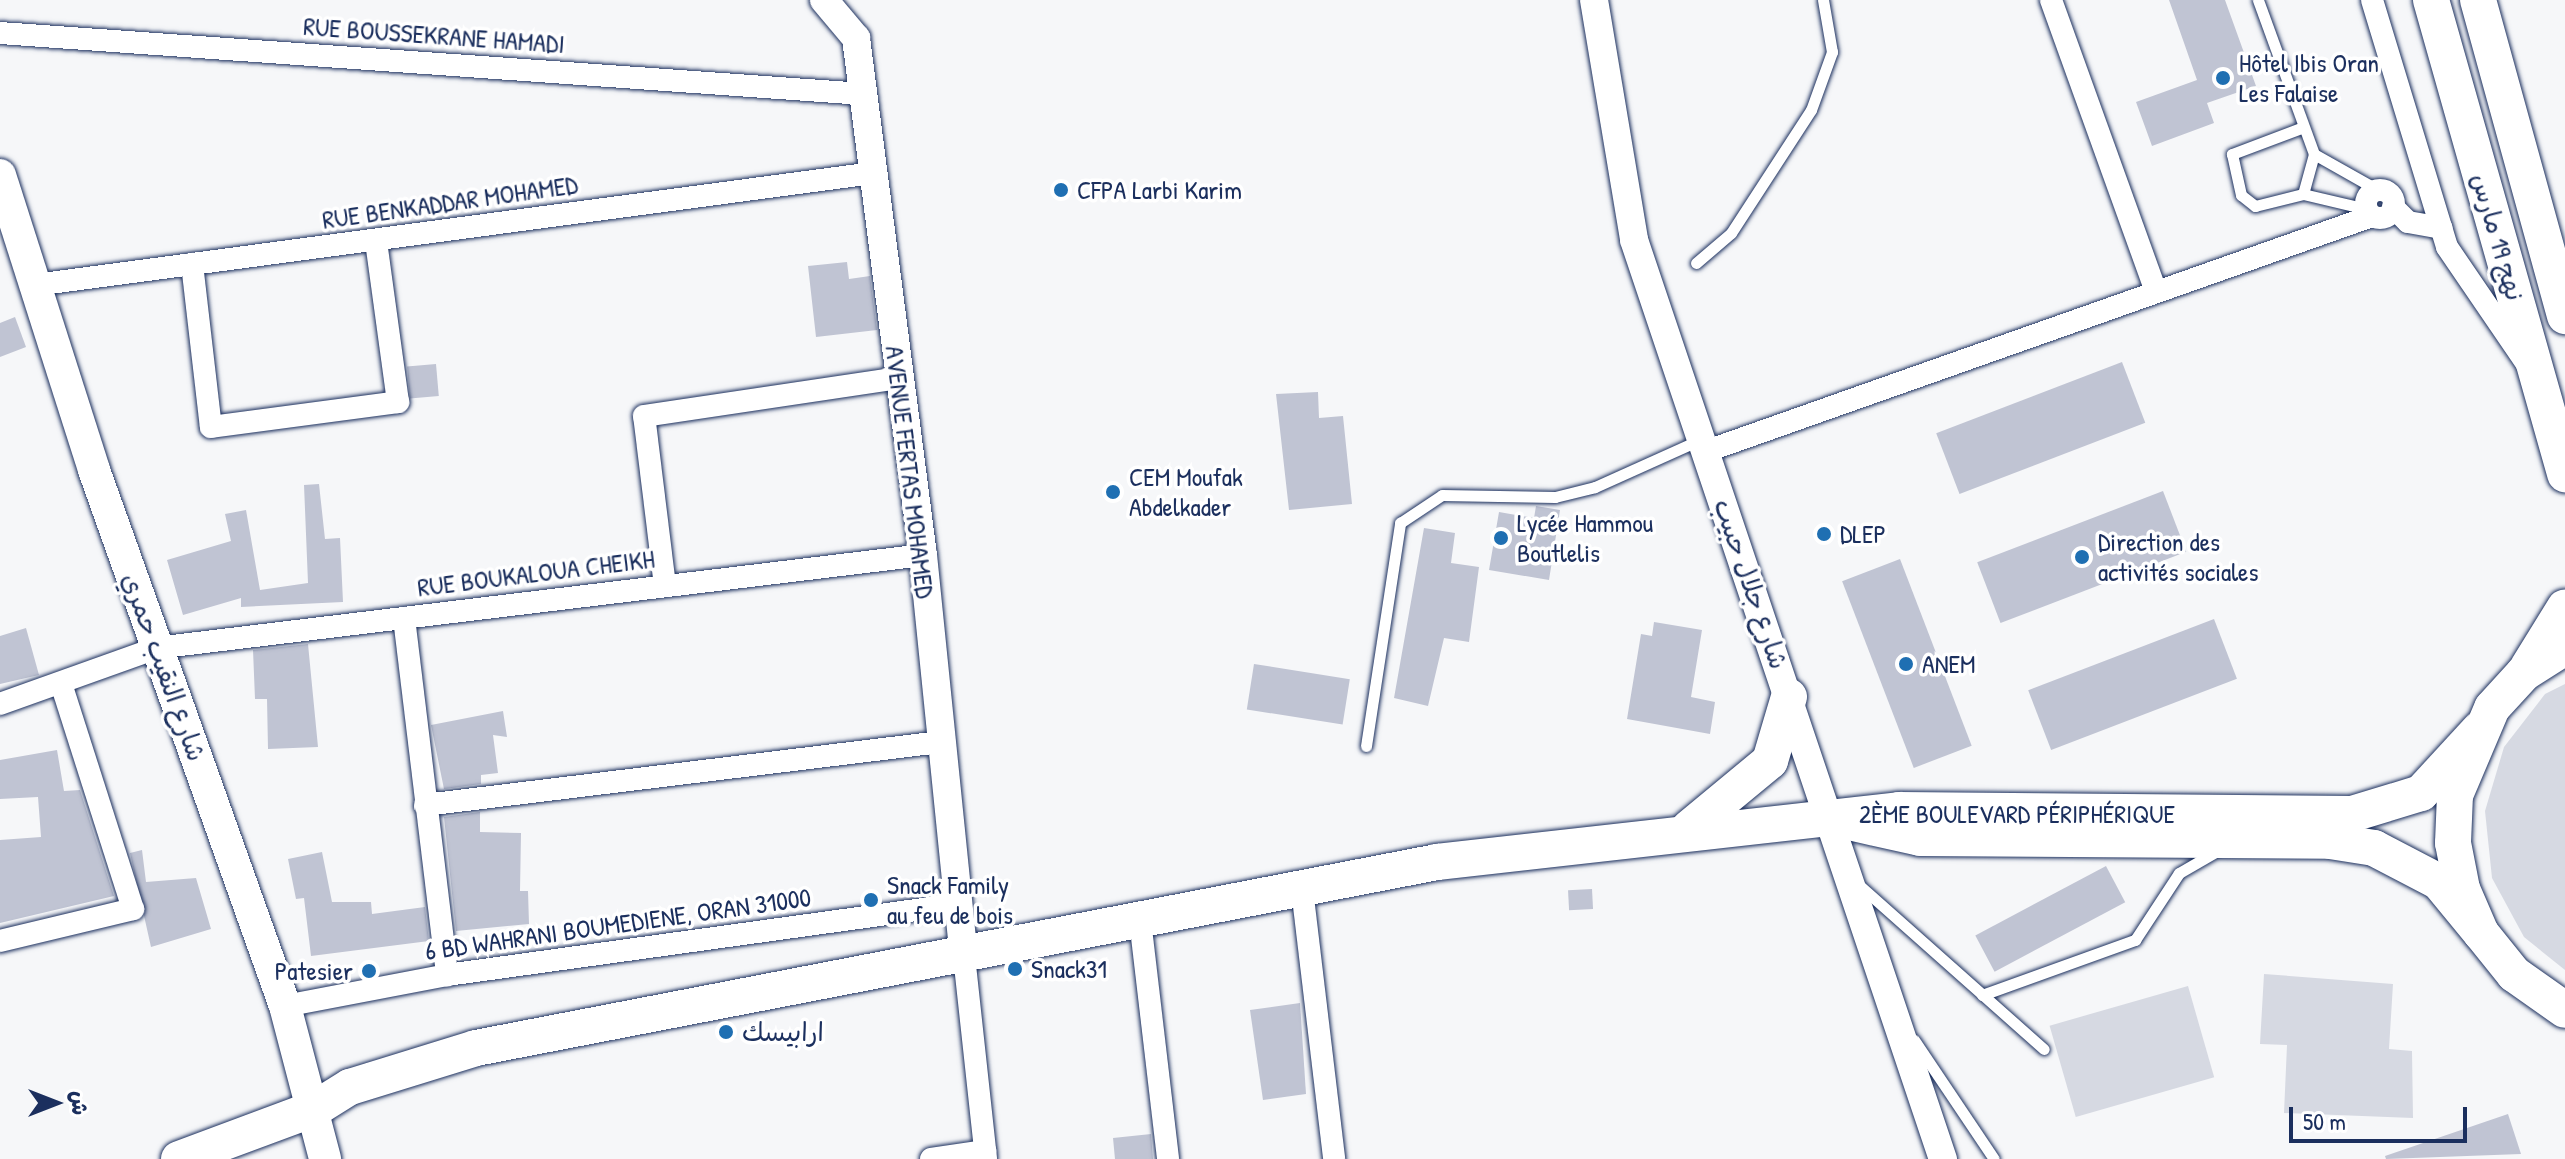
<!DOCTYPE html>
<meta charset="utf-8">
<style>
body{margin:0}
#map{position:relative;width:2565px;height:1159px;overflow:hidden;background:#f6f7f9;font-family:"Patrick Hand","Playpen Sans Arabic",sans-serif}
div>[style]{position:absolute}
.green>*{inset:0;background:#d6d9e2;transform-origin:0 0}
.building>*{inset:0;background:#c0c4d3;transform-origin:0 0}
.roads{filter:drop-shadow(0 0 2px #1b2f5e) drop-shadow(0 0 2px #1b2f5e)}
.service>*{height:11px;margin:-5.5px;padding:0 5.5px;transform-origin:5.5px;border-radius:5.5px;background:#fff}
.minor>*{height:22px;margin:-11px;padding:0 11px;transform-origin:11px;border-radius:11px;background:#fff}
.minor>.ring{margin:-11px;padding:0;box-sizing:content-box;background:none;border:22px solid #fff;border-radius:50%}
.tertiary>*{height:28px;margin:-14px;padding:0 14px;transform-origin:14px;border-radius:14px;background:#fff}
.secondary>*{height:32px;margin:-16px;padding:0 16px;transform-origin:16px;border-radius:16px;background:#fff}
.primary>*{height:36px;margin:-18px;padding:0 18px;transform-origin:18px;border-radius:18px;background:#fff}
.dots>*{width:22px;height:22px;translate:-50% -50%;box-sizing:border-box;border:4px solid #fff;border-radius:50%}
span{translate:-50% -50%;white-space:nowrap;text-align:center;line-height:1.15;-webkit-text-stroke:7px #fff;paint-order:stroke}
.street-label{font-size:26px;color:#1b2f5e}
.poi-label{font-size:26px;color:#1b2f5e}
.left{translate:0 -50%;text-align:left}
.right{translate:-100% -50%;text-align:right}
.north{position:absolute;left:16px;top:1063px;width:80px;height:80px;-webkit-text-stroke:6px #fff;paint-order:stroke;rotate:90deg;font-size:22px;font-weight:700;line-height:32px;text-align:center;color:#1b2f5e}
.north::after{content:'';display:block;margin:auto;width:28px;height:36px;background:#1b2f5e;clip-path:polygon(50% 0,100% 100%,50% 72%,0 100%)}
.scale{position:absolute;left:2289px;top:1107px;width:178px;height:36px;box-sizing:border-box;border:4px solid #1b2f5e;border-top:0;padding-left:10px;font-size:24px;line-height:28px;white-space:nowrap;color:#1b2f5e;-webkit-text-stroke:6px #fff;paint-order:stroke}
</style>
<div id="map">
<div class="green">
<div style="clip-path:polygon(2565px 684px,2565px 970px,2524px 937px,2492px 878px,2485px 811px,2504px 747px,2545px 694px)"></div>
<div style="clip-path:polygon(2264px 974px,2393px 984px,2389px 1049px,2412px 1051px,2413px 1118px,2284px 1113px,2287px 1045px,2260px 1044px)"></div>
<div style="left:2188px;top:986px;width:95px;height:144px;rotate:74deg"></div>
</div>
<div class="building">
<div style="clip-path:polygon(2169px 0,2225px 0,2256px 86px,2207px 103px,2214px 123px,2152px 146px,2136px 102px,2197px 80px)"></div>
<div style="clip-path:polygon(847px 262px,849px 279px,870px 276px,877px 330px,816px 337px,808px 266px)"></div>
<div style="clip-path:polygon(15px 317px,26px 347px,0 357px,0 323px)"></div>
<div style="left:2122px;top:362px;width:65px;height:199px;rotate:69deg"></div>
<div style="left:436px;top:364px;width:32px;height:29px;rotate:85deg"></div>
<div style="clip-path:polygon(1318px 392px,1319px 418px,1343px 416px,1352px 504px,1289px 510px,1276px 394px)"></div>
<div style="clip-path:polygon(319px 484px,325px 539px,340px 538px,343px 602px,241px 607px,241px 598px,183px 615px,167px 560px,231px 541px,225px 514px,246px 510px,260px 590px,308px 583px,304px 485px)"></div>
<div style="left:2163px;top:491px;width:65px;height:199px;rotate:69deg"></div>
<div style="clip-path:polygon(1536px 506px,1560px 510px,1549px 580px,1489px 570px,1499px 512px,1534px 518px)"></div>
<div style="clip-path:polygon(1424px 528px,1455px 533px,1451px 563px,1479px 567px,1469px 642px,1444px 638px,1428px 706px,1394px 698px)"></div>
<div style="left:1900px;top:559px;width:200px;height:62px;rotate:69deg"></div>
<div style="left:2214px;top:619px;width:64px;height:199px;rotate:69deg"></div>
<div style="clip-path:polygon(1654px 622px,1702px 630px,1691px 697px,1715px 702px,1710px 734px,1627px 719px,1641px 634px,1652px 636px)"></div>
<div style="clip-path:polygon(26px 628px,39px 675px,0 684px,0 636px)"></div>
<div style="clip-path:polygon(308px 644px,318px 747px,268px 749px,267px 699px,255px 699px,253px 650px)"></div>
<div style="left:1254px;top:664px;width:97px;height:46px;rotate:9deg"></div>
<div style="clip-path:polygon(503px 711px,507px 737px,493px 735px,498px 773px,481px 775px,481px 784px,444px 789px,431px 725px)"></div>
<div style="clip-path:polygon(57px 750px,64px 791px,80px 790px,114px 896px,0 923px,0 840px,41px 837px,38px 797px,0 799px,0 760px)"></div>
<div style="clip-path:polygon(480px 812px,480px 832px,521px 833px,520px 891px,528px 891px,529px 924px,456px 931px,444px 817px)"></div>
<div style="clip-path:polygon(142px 850px,146px 882px,196px 878px,211px 929px,151px 947px,130px 853px)"></div>
<div style="clip-path:polygon(322px 852px,332px 902px,371px 902px,372px 914px,425px 907px,429px 941px,311px 956px,304px 898px,296px 899px,288px 859px)"></div>
<div style="left:2106px;top:866px;width:41px;height:148px;rotate:62deg"></div>
<div style="left:1592px;top:889px;width:20px;height:24px;rotate:87deg"></div>
<div style="clip-path:polygon(1300px 1003px,1306px 1094px,1263px 1100px,1250px 1010px)"></div>
<div style="clip-path:polygon(2508px 1114px,2521px 1154px,2386px 1159px,2385px 1156px)"></div>
<div style="clip-path:polygon(1151px 1134px,1153px 1159px,1115px 1159px,1113px 1138px)"></div>
</div>
<div class="roads">
<div class="service">
<div style="left:2258px;top:0;width:164px;rotate:70deg"></div>
<div style="left:2314px;top:154px;width:73px;rotate:29.4deg"></div>
<div style="left:2301px;top:128px;width:74px;rotate:159.4deg"></div>
<div style="left:2232px;top:154px;width:42px;rotate:77.6deg"></div>
<div style="left:2241px;top:195px;width:18px;rotate:38deg"></div>
<div style="left:2255px;top:206px;width:49px;rotate:-14deg"></div>
<div style="left:2303px;top:194px;width:66px;rotate:13.2deg"></div>
<div style="left:2303px;top:194px;width:41px;rotate:-74.6deg"></div>
<div style="left:1696px;top:263px;width:46px;rotate:-40.6deg"></div>
<div style="left:1731px;top:233px;width:147px;rotate:-57deg"></div>
<div style="left:1811px;top:110px;width:62px;rotate:-70.1deg"></div>
<div style="left:1832px;top:52px;width:53px;rotate:-99.8deg"></div>
<div style="left:1366px;top:746px;width:226px;rotate:-81.3deg"></div>
<div style="left:1400px;top:523px;width:50px;rotate:-33.7deg"></div>
<div style="left:1442px;top:495px;width:113px;rotate:1deg"></div>
<div style="left:1555px;top:497px;width:41px;rotate:-14deg"></div>
<div style="left:1595px;top:487px;width:117px;rotate:-24.2deg"></div>
<div style="left:1859px;top:885px;width:247px;rotate:41.6deg"></div>
<div style="left:1982px;top:995px;width:163px;rotate:-19.8deg"></div>
<div style="left:2135px;top:940px;width:80px;rotate:-56.7deg"></div>
<div style="left:2179px;top:873px;width:44px;rotate:-30.1deg"></div>
<div style="left:1914px;top:1040px;width:143px;rotate:56.1deg"></div>
</div>
<div class="minor">
<div style="left:2051px;top:0;width:309px;rotate:70.2deg"></div>
<div style="left:2372px;top:0;width:258px;rotate:73.1deg"></div>
<div style="left:2447px;top:247px;width:140px;rotate:55.7deg"></div>
<div style="left:0;top:33px;width:866px;rotate:4.04deg"></div>
<div class="ring" style="left:2366px;top:190px;width:6px;height:6px"></div>
<div style="left:2393px;top:207px;width:21px;rotate:45deg"></div>
<div style="left:2408px;top:222px;width:34px;rotate:10deg"></div>
<div style="left:192px;top:264px;width:164px;rotate:83.4deg"></div>
<div style="left:211px;top:427px;width:189px;rotate:-7.6deg"></div>
<div style="left:398px;top:402px;width:162px;rotate:-97.8deg"></div>
<div style="left:35px;top:285px;width:845px;rotate:-7.61deg"></div>
<div style="left:1707px;top:451px;width:705px;rotate:-19.46deg"></div>
<div style="left:665px;top:586px;width:171px;rotate:-97deg"></div>
<div style="left:644px;top:416px;width:256px;rotate:-8.5deg"></div>
<div style="left:404px;top:618px;width:360px;rotate:83.1deg"></div>
<div style="left:0;top:704px;width:166px;rotate:-19.7deg"></div>
<div style="left:156px;top:648px;width:773px;rotate:-6.91deg"></div>
<div style="left:425px;top:805px;width:519px;rotate:-6.97deg"></div>
<div style="left:1302px;top:889px;width:272px;rotate:83.2deg"></div>
<div style="left:1140px;top:920px;width:241px;rotate:83.3deg"></div>
<div style="left:0;top:941px;width:137px;rotate:-13.5deg"></div>
<div style="left:133px;top:909px;width:237px;rotate:-107.7deg"></div>
<div style="left:964px;top:956px;width:204px;rotate:83.8deg"></div>
<div style="left:285px;top:1006px;width:165px;rotate:-10.8deg"></div>
<div style="left:447px;top:975px;width:517px;rotate:-7.89deg"></div>
<div style="left:931px;top:1159px;width:55px;rotate:-8.4deg"></div>
</div>
<div class="tertiary">
<div style="left:824px;top:0;width:50px;rotate:49.9deg"></div>
<div style="left:856px;top:38px;width:521px;rotate:82.62deg"></div>
<div style="left:923px;top:555px;width:403px;rotate:84.2deg"></div>
<div style="left:1594px;top:0;width:243px;rotate:80.5deg"></div>
<div style="left:1634px;top:240px;width:970px;rotate:71.42deg"></div>
</div>
<div class="secondary">
<div style="left:0;top:175px;width:310px;rotate:72.3deg"></div>
<div style="left:94px;top:470px;width:569px;rotate:70.39deg"></div>
<div style="left:285px;top:1006px;width:158px;rotate:75.3deg"></div>
</div>
<div class="primary">
<div style="left:2431px;top:0;width:493px;rotate:74.2deg"></div>
<div style="left:2478px;top:0;width:328px;rotate:74.6deg"></div>
<div style="left:2565px;top:647px;width:49px;rotate:147.6deg"></div>
<div style="left:2524px;top:673px;width:47px;rotate:132.4deg"></div>
<div style="left:2492px;top:708px;width:95px;rotate:113deg"></div>
<div style="left:2455px;top:795px;width:48px;rotate:92.4deg"></div>
<div style="left:2453px;top:843px;width:47px;rotate:78.9deg"></div>
<div style="left:2462px;top:889px;width:48px;rotate:66.6deg"></div>
<div style="left:2481px;top:933px;width:53px;rotate:51.2deg"></div>
<div style="left:2514px;top:974px;width:62px;rotate:35.2deg"></div>
<div style="left:2528px;top:667px;width:70px;rotate:-58.3deg"></div>
<div style="left:1849px;top:822px;width:73px;rotate:12.7deg"></div>
<div style="left:1920px;top:838px;width:410px;rotate:0.4deg"></div>
<div style="left:2330px;top:841px;width:45px;rotate:9deg"></div>
<div style="left:2374px;top:848px;width:73px;rotate:27.6deg"></div>
<div style="left:2439px;top:882px;width:66px;rotate:50.5deg"></div>
<div style="left:1689px;top:828px;width:105px;rotate:-39.6deg"></div>
<div style="left:1770px;top:761px;width:67px;rotate:-73.5deg"></div>
<div style="left:179px;top:1159px;width:146px;rotate:-20.4deg"></div>
<div style="left:316px;top:1108px;width:40px;rotate:-32deg"></div>
<div style="left:350px;top:1087px;width:132px;rotate:-17.2deg"></div>
<div style="left:476px;top:1048px;width:979px;rotate:-10.95deg"></div>
<div style="left:1437px;top:862px;width:465px;rotate:-6.4deg"></div>
<div style="left:1899px;top:810px;width:453px;rotate:0.5deg"></div>
<div style="left:2352px;top:814px;width:72px;rotate:-16.9deg"></div>
<div style="left:2421px;top:793px;width:86px;rotate:-47.4deg"></div>
</div>
</div>
<div class="dots">
<div style="left:2223px;top:78px;background:#1f6fb2"></div>
<div style="left:1061px;top:190px;background:#1f6fb2"></div>
<div style="left:1113px;top:492px;background:#1f6fb2"></div>
<div style="left:1824px;top:534px;background:#1f6fb2"></div>
<div style="left:1501px;top:538px;background:#1f6fb2"></div>
<div style="left:2082px;top:557px;background:#1f6fb2"></div>
<div style="left:1906px;top:664px;background:#1f6fb2"></div>
<div style="left:871px;top:900px;background:#1f6fb2"></div>
<div style="left:1015px;top:969px;background:#1f6fb2"></div>
<div style="left:369px;top:971px;background:#1f6fb2"></div>
<div style="left:726px;top:1032px;background:#1f6fb2"></div>
</div>
<div class="street-label">
<span style="left:434px;top:35px;rotate:4deg">RUE BOUSSEKRANE HAMADI</span>
<span style="left:450px;top:202px;rotate:-8deg">RUE BENKADDAR MOHAMED</span>
<span style="left:2498px;top:237px;rotate:74deg">نهج 19 مارس</span>
<span style="left:910px;top:472px;rotate:83deg">AVENUE FERTAS MOHAMED</span>
<span style="left:536px;top:573px;rotate:-7deg">RUE BOUKALOUA CHEIKH</span>
<span style="left:1751px;top:584px;rotate:71deg">شارع جلال حبيب</span>
<span style="left:164px;top:667px;rotate:70deg">شارع النقيب حمري</span>
<span style="left:2017px;top:814px">2ÈME BOULEVARD PÉRIPHÉRIQUE</span>
<span style="left:618px;top:924px;rotate:-8deg">6 BD WAHRANI BOUMEDIENE, ORAN 31000</span>
</div>
<div class="poi-label">
<span class="left" style="left:2239px;top:78px">Hôtel Ibis Oran<br>Les Falaise</span>
<span class="left" style="left:1077px;top:190px">CFPA Larbi Karim</span>
<span class="left" style="left:1129px;top:492px">CEM Moufak<br>Abdelkader</span>
<span class="left" style="left:1517px;top:538px">Lycée Hammou<br>Boutlelis</span>
<span class="left" style="left:1840px;top:534px">DLEP</span>
<span class="left" style="left:2098px;top:557px">Direction des<br>activités sociales</span>
<span class="left" style="left:1922px;top:664px">ANEM</span>
<span class="left" style="left:887px;top:900px">Snack Family<br>au feu de bois</span>
<span class="left" style="left:1031px;top:969px">Snack31</span>
<span class="right" style="left:353px;top:971px">Patesier</span>
<span class="left" style="left:742px;top:1032px">ارابيسك</span>
</div>
<div class="north">ش</div>
<div class="scale">50 m</div>
</div>
